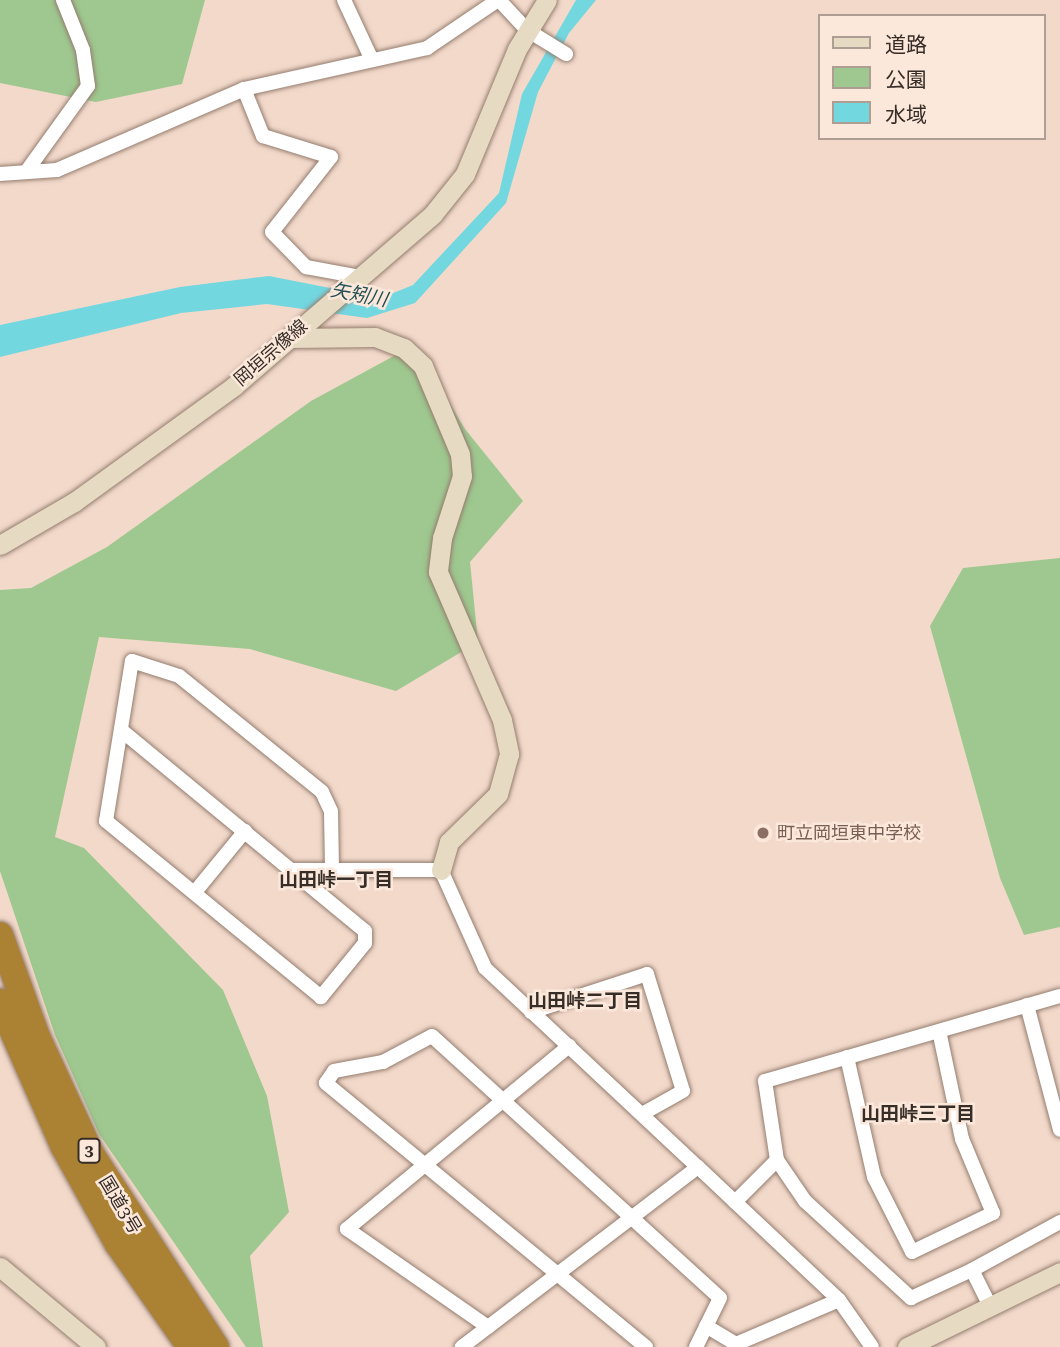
<!DOCTYPE html>
<meta charset="utf-8">
<style>
body{margin:0}
#map{position:relative;width:1060px;height:1347px;overflow:hidden;background:#f2d9ca;font-family:"Roboto Serif","Noto Sans JP",serif}
div>[style]{position:absolute}
.green>*{inset:0;background:#9ec88f}
.water>*{inset:0;background:#73d7e0}
.roads{filter:drop-shadow(0 0 2px #947d6f) drop-shadow(0 0 2px #947d6f)}
.street>*{height:14px;margin:-7px;padding:0 7px;transform-origin:7px;border-radius:7px;background:#fff}
.secondary>*{height:19px;margin:-9.5px;padding:0 9.5px;transform-origin:9.5px;border-radius:9.5px;background:#e6dac2}
.highway>*{height:26px;margin:-13px;padding:0 13px;transform-origin:13px;border-radius:13px;background:#ab8233}
.dots>*{width:19px;height:19px;translate:-50% -50%;box-sizing:border-box;border:4px solid #fce8db;border-radius:50%}
span{translate:-50% -50%;white-space:nowrap;text-align:center;line-height:1.15;-webkit-text-stroke:5px #fce8db;paint-order:stroke}
.shield-label span{padding:2px 5px;background:#fce8db;border:2px solid;border-radius:5px;-webkit-text-stroke-width:0}
.shield-label{font-size:16px;color:#362d27;font-weight:700}
.street-label{font-size:18px;color:#362d27}
.education-label{font-size:18px;color:#785e54}
.left{translate:0 -50%;text-align:left}
.water-label{font-size:19px;color:#224f53;font-style:italic}
.neighbourhood-label{font-size:19px;color:#362d27;font-weight:700}
.legend{position:absolute;left:818px;top:14px;width:228px;height:126px;box-sizing:border-box;background:#fce8db;border:2px solid #ad9d93;margin:0;padding:9px 12px;list-style:none;font-size:21px;color:#362d27}
.legend li{display:flex;align-items:center;gap:14px;height:35px}
.legend b{width:35px;border:2px solid #ad9d93}
</style>
<div id="map">
<div class="green">
<div style="clip-path:polygon(0 0,205px 0,182px 84px,96px 102px,0 83px)"></div>
<div style="clip-path:polygon(414px 345px,465px 429px,523px 501px,470px 562px,478px 642px,396px 691px,250px 649px,99px 637px,55px 837px,84px 848px,223px 990px,267px 1096px,289px 1212px,250px 1256px,263px 1347px,246px 1347px,99px 1134px,55px 1035px,0 871px,0 590px,31px 588px,107px 547px,311px 401px)"></div>
<div style="clip-path:polygon(1060px 558px,1060px 927px,1024px 935px,1000px 878px,930px 626px,963px 568px)"></div>
</div>
<div class="water">
<div style="clip-path:polygon(576px 0,596px 0,569px 33px,538px 92px,506px 203px,415px 303px,367px 318px,267px 304px,181px 313px,0 357px,0 325px,180px 287px,269px 276px,381px 298px,413px 285px,499px 193px,522px 94px)"></div>
</div>
<div class="roads">
<div class="street">
<div style="left:344px;top:0;width:64px;rotate:65deg"></div>
<div style="left:499px;top:0;width:41px;rotate:47deg"></div>
<div style="left:527px;top:30px;width:46px;rotate:31.6deg"></div>
<div style="left:244px;top:89px;width:51px;rotate:68deg"></div>
<div style="left:263px;top:136px;width:71px;rotate:17.2deg"></div>
<div style="left:331px;top:157px;width:95px;rotate:128.2deg"></div>
<div style="left:272px;top:232px;width:49px;rotate:45.8deg"></div>
<div style="left:306px;top:267px;width:56px;rotate:10.3deg"></div>
<div style="left:26px;top:172px;width:106px;rotate:-54.2deg"></div>
<div style="left:88px;top:86px;width:36px;rotate:-98deg"></div>
<div style="left:83px;top:50px;width:54px;rotate:-111.8deg"></div>
<div style="left:0;top:174px;width:57px;rotate:-4deg"></div>
<div style="left:57px;top:170px;width:204px;rotate:-23.4deg"></div>
<div style="left:244px;top:89px;width:188px;rotate:-12.6deg"></div>
<div style="left:427px;top:48px;width:86px;rotate:-34.1deg"></div>
<div style="left:121px;top:730px;width:316px;rotate:39.5deg"></div>
<div style="left:365px;top:931px;width:12px;rotate:90deg"></div>
<div style="left:365px;top:943px;width:70px;rotate:129.2deg"></div>
<div style="left:321px;top:997px;width:278px;rotate:-140.7deg"></div>
<div style="left:106px;top:821px;width:162px;rotate:-80.8deg"></div>
<div style="left:132px;top:661px;width:49px;rotate:17.7deg"></div>
<div style="left:179px;top:676px;width:184px;rotate:39deg"></div>
<div style="left:322px;top:792px;width:21px;rotate:65deg"></div>
<div style="left:331px;top:811px;width:56px;rotate:89deg"></div>
<div style="left:293px;top:870px;width:148px"></div>
<div style="left:441px;top:870px;width:107px;rotate:65.8deg"></div>
<div style="left:485px;top:968px;width:291px;rotate:43.1deg"></div>
<div style="left:698px;top:1167px;width:297px;rotate:142.7deg"></div>
<div style="left:195px;top:892px;width:79px;rotate:-50.7deg"></div>
<div style="left:1027px;top:1005px;width:129px;rotate:75.2deg"></div>
<div style="left:531px;top:1012px;width:122px;rotate:-18.1deg"></div>
<div style="left:647px;top:974px;width:122px;rotate:72.9deg"></div>
<div style="left:683px;top:1091px;width:47px;rotate:150.7deg"></div>
<div style="left:847px;top:1057px;width:123px;rotate:77.3deg"></div>
<div style="left:874px;top:1177px;width:84px;rotate:63.1deg"></div>
<div style="left:912px;top:1252px;width:90px;rotate:-25.7deg"></div>
<div style="left:993px;top:1213px;width:80px;rotate:-112.7deg"></div>
<div style="left:962px;top:1139px;width:110px;rotate:-102deg"></div>
<div style="left:777px;top:1160px;width:50px;rotate:55.7deg"></div>
<div style="left:805px;top:1201px;width:144px;rotate:42.5deg"></div>
<div style="left:911px;top:1298px;width:67px;rotate:-24.7deg"></div>
<div style="left:698px;top:1167px;width:194px;rotate:43.3deg"></div>
<div style="left:839px;top:1300px;width:57px;rotate:54.9deg"></div>
<div style="left:735px;top:1202px;width:59px;rotate:-45deg"></div>
<div style="left:777px;top:1160px;width:80px;rotate:-98.6deg"></div>
<div style="left:765px;top:1081px;width:307px;rotate:-16.1deg"></div>
<div style="left:990px;top:1306px;width:40px;rotate:-116.6deg"></div>
<div style="left:972px;top:1270px;width:100px;rotate:-28.6deg"></div>
<div style="left:706px;top:1326px;width:35px;rotate:31deg"></div>
<div style="left:736px;top:1344px;width:112px;rotate:-23.1deg"></div>
<div style="left:488px;top:1327px;width:172px;rotate:-145.2deg"></div>
<div style="left:347px;top:1229px;width:288px;rotate:-39.5deg"></div>
<div style="left:646px;top:1347px;width:415px;rotate:-140.5deg"></div>
<div style="left:326px;top:1083px;width:14px;rotate:-56deg"></div>
<div style="left:334px;top:1071px;width:50px;rotate:-10.4deg"></div>
<div style="left:383px;top:1062px;width:55px;rotate:-28deg"></div>
<div style="left:432px;top:1036px;width:389px;rotate:42.3deg"></div>
<div style="left:720px;top:1298px;width:55px;rotate:116.1deg"></div>
</div>
<div class="secondary">
<div style="left:290px;top:338px;width:85px;rotate:-0.7deg"></div>
<div style="left:375px;top:337px;width:31px;rotate:21deg"></div>
<div style="left:404px;top:348px;width:26px;rotate:43deg"></div>
<div style="left:423px;top:366px;width:95px;rotate:67.2deg"></div>
<div style="left:460px;top:454px;width:22px;rotate:85deg"></div>
<div style="left:462px;top:476px;width:65px;rotate:107.9deg"></div>
<div style="left:442px;top:538px;width:34px;rotate:97deg"></div>
<div style="left:438px;top:572px;width:161px;rotate:66.6deg"></div>
<div style="left:502px;top:720px;width:35px;rotate:78deg"></div>
<div style="left:509px;top:754px;width:41px;rotate:105.4deg"></div>
<div style="left:498px;top:794px;width:69px;rotate:135.6deg"></div>
<div style="left:449px;top:842px;width:29px;rotate:106deg"></div>
<div style="left:0;top:545px;width:86px;rotate:-30.2deg"></div>
<div style="left:74px;top:502px;width:198px;rotate:-35.9deg"></div>
<div style="left:234px;top:386px;width:263px;rotate:-40.8deg"></div>
<div style="left:433px;top:214px;width:51px;rotate:-51.3deg"></div>
<div style="left:465px;top:174px;width:135px;rotate:-67.4deg"></div>
<div style="left:517px;top:49px;width:57px;rotate:-58.5deg"></div>
<div style="left:0;top:1267px;width:125px;rotate:39.8deg"></div>
<div style="left:907px;top:1347px;width:170px;rotate:-26.1deg"></div>
</div>
<div class="highway">
<div style="left:0;top:935px;width:109px;rotate:70.1deg"></div>
<div style="left:37px;top:1037px;width:129px;rotate:65.2deg"></div>
<div style="left:91px;top:1154px;width:230px;rotate:57.1deg"></div>
<div style="left:0;top:1002px;width:158px;rotate:66.2deg"></div>
<div style="left:64px;top:1147px;width:111px;rotate:60.9deg"></div>
<div style="left:118px;top:1244px;width:126px;rotate:55deg"></div>
</div>
</div>
<div class="dots">
<div style="left:763px;top:833px;background:#8d6e63"></div>
</div>
<div class="shield-label">
<span style="left:89px;top:1151px">3</span>
</div>
<div class="street-label">
<span style="left:271px;top:353px;rotate:-41deg">岡垣宗像線</span>
<span style="left:120px;top:1205px;rotate:59deg">国道3号</span>
</div>
<div class="education-label">
<span class="left" style="left:777px;top:833px">町立岡垣東中学校</span>
</div>
<div class="water-label">
<span style="left:359px;top:295px;rotate:11deg">矢矧川</span>
</div>
<div class="neighbourhood-label">
<span style="left:336px;top:880px">山田峠一丁目</span>
<span style="left:585px;top:1001px">山田峠二丁目</span>
<span style="left:918px;top:1114px">山田峠三丁目</span>
</div>
<ul class="legend">
<li><b style="height:9px;background:#e6dac2"></b>道路</li>
<li><b style="height:19px;background:#9ec88f"></b>公園</li>
<li><b style="height:19px;background:#73d7e0"></b>水域</li>
</ul>
</div>
